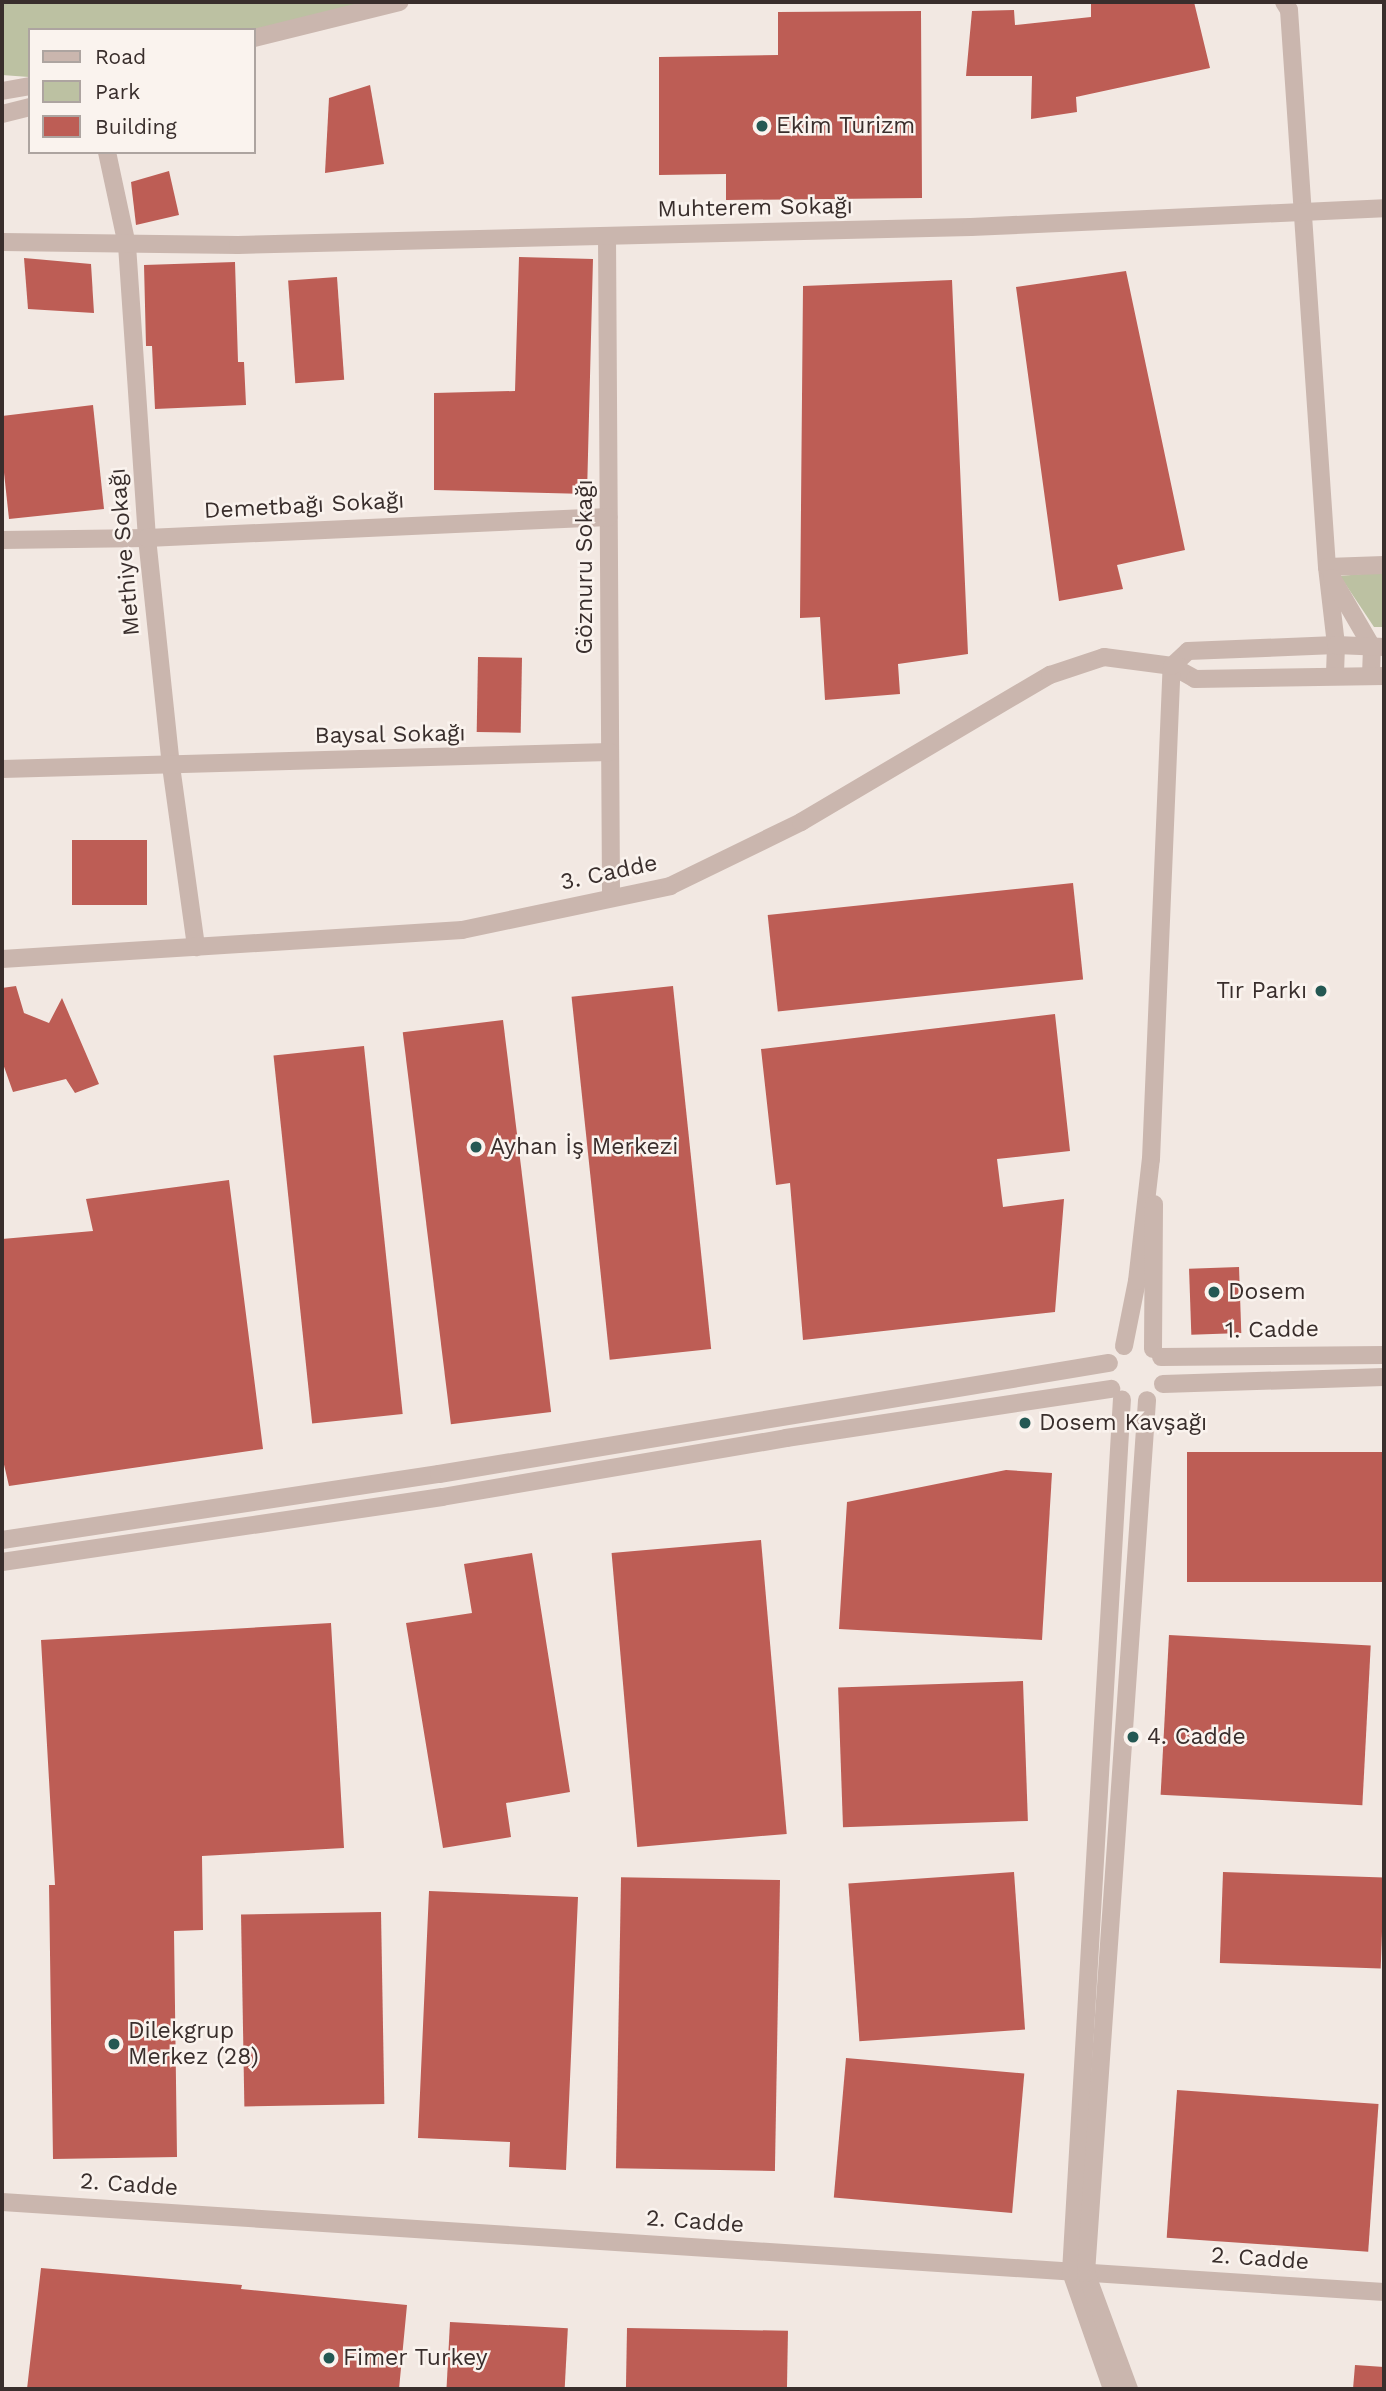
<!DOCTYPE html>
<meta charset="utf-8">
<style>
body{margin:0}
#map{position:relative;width:1386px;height:2391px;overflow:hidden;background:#f2e8e2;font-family:"Work Sans",sans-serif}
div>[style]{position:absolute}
.green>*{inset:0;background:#bcc1a2}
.building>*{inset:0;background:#bd5d55;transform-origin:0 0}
.minor>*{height:18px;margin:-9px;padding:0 9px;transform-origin:9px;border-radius:9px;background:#cab6ae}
.dots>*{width:19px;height:19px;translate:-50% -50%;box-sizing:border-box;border:4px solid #faf3ee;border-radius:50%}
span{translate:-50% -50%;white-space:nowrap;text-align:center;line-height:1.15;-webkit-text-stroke:5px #faf3ee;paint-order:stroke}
.poi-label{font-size:23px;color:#392e2c}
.left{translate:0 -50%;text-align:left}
.right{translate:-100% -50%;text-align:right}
.street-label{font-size:23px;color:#392e2c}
.frame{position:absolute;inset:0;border:4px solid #392e2c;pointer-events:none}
.legend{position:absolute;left:28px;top:28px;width:228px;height:126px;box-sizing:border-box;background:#faf3ee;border:2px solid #ada4a0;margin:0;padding:9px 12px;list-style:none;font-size:21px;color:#392e2c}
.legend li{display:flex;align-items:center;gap:14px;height:35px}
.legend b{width:35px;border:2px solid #ada4a0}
</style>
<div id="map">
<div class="green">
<div style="clip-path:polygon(2px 2px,374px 2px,254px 30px,30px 30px,29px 77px,2px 75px)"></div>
<div style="clip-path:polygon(1384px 572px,1384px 627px,1374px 627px,1340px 576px)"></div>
</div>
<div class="building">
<div style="clip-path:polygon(1091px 2px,1194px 2px,1210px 68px,1076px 97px,1077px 112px,1031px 119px,1032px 76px,966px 76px,972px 11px,1014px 10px,1015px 25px,1091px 17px)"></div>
<div style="clip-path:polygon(921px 11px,922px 198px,726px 200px,726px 174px,659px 175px,659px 57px,778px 55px,778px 12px)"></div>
<div style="clip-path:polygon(370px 85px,384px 164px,325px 173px,329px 98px)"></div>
<div style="clip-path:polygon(169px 171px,179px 215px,136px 225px,131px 182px)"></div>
<div style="clip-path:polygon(519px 257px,593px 259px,587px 494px,434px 490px,434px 393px,515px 391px)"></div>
<div style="clip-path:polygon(24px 258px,91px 264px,94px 313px,28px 309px)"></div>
<div style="clip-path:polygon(235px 262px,238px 362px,244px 362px,246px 405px,155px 409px,152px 346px,146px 346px,144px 265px)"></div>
<div style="clip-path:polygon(1126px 271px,1185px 550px,1117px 565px,1123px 589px,1059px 601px,1016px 287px)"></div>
<div style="left:337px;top:277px;width:103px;height:49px;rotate:86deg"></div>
<div style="clip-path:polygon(952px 280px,968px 654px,898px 664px,900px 694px,825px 700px,820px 617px,800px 618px,803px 286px)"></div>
<div style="clip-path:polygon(93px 405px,104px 509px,9px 519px,2px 454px,2px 416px)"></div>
<div style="left:478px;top:657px;width:44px;height:75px;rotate:1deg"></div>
<div style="left:72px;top:840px;width:75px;height:65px"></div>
<div style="left:1073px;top:883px;width:97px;height:307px;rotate:84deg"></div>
<div style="clip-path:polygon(16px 986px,24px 1013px,49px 1023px,62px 998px,99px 1084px,75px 1093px,66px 1079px,13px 1092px,2px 1061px,2px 988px)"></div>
<div style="left:673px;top:986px;width:365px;height:102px;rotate:84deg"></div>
<div style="clip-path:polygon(1055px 1014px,1070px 1151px,997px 1159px,1003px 1207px,1064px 1199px,1055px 1312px,803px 1340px,790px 1183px,776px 1185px,761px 1049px)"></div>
<div style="left:503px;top:1020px;width:395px;height:101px;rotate:83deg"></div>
<div style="left:364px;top:1046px;width:370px;height:91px;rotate:84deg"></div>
<div style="clip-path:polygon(229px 1180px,263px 1449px,9px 1486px,2px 1456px,2px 1239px,93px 1231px,86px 1199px)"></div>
<div style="left:1239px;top:1267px;width:66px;height:50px;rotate:88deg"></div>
<div style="left:1384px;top:1452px;width:130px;height:197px;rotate:90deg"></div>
<div style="clip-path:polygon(1006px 1470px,1052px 1473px,1042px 1640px,839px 1629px,847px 1502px)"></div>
<div style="left:761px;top:1540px;width:295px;height:150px;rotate:85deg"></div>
<div style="clip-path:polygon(532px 1553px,570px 1792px,506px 1803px,511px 1837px,443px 1848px,406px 1623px,472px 1613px,464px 1564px)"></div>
<div style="clip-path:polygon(331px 1623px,344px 1848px,202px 1856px,203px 1930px,174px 1931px,177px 2157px,53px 2159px,49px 1885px,55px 1885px,41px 1640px)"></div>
<div style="left:1169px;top:1635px;width:202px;height:160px;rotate:3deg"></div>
<div style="left:1023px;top:1681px;width:140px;height:185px;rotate:88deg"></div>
<div style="left:1014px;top:1872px;width:158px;height:166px;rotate:86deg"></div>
<div style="left:1223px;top:1872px;width:161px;height:91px;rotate:2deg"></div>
<div style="left:780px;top:1880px;width:291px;height:159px;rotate:91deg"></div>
<div style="clip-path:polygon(429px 1891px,578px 1897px,566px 2170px,509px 2167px,510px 2142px,418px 2138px)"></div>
<div style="left:381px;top:1912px;width:192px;height:140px;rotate:89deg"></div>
<div style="left:846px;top:2058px;width:179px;height:140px;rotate:5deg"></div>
<div style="left:1177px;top:2090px;width:202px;height:148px;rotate:4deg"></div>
<div style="clip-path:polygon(41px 2268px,242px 2285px,241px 2289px,407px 2305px,399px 2389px,27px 2389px)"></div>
<div style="left:450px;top:2322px;width:118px;height:67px;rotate:3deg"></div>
<div style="left:627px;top:2328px;width:161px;height:61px;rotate:1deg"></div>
<div style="clip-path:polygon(1355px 2365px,1384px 2367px,1384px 2389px,1353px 2389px)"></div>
</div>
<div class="minor">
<div style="left:1284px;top:2px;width:9px;rotate:58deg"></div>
<div style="left:1289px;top:10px;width:558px;rotate:86.1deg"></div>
<div style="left:1327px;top:567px;width:79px;rotate:83.4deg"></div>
<div style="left:1336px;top:645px;width:31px;rotate:92deg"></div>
<div style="left:254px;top:38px;width:150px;rotate:-13.9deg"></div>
<div style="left:2px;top:91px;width:28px;rotate:-10deg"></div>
<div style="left:2px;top:114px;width:29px;rotate:-14deg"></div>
<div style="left:107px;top:152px;width:95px;rotate:77.9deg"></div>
<div style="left:127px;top:245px;width:294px;rotate:86.1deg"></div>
<div style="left:147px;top:538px;width:229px;rotate:84deg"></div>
<div style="left:171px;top:766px;width:183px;rotate:82.1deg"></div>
<div style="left:607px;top:236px;width:662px;rotate:89.65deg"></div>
<div style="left:2px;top:242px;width:236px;rotate:0.7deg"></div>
<div style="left:238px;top:245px;width:733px;rotate:-1.41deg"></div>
<div style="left:971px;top:227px;width:413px;rotate:-2.6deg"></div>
<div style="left:2px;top:540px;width:145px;rotate:-0.8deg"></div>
<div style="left:147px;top:538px;width:462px;rotate:-2.6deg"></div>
<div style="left:1327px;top:567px;width:57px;rotate:-2deg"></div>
<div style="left:1332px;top:578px;width:80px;rotate:59.9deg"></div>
<div style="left:1372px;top:647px;width:29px;rotate:92deg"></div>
<div style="left:2px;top:769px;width:608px;rotate:-1.6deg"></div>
<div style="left:2px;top:959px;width:461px;rotate:-3.6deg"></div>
<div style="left:462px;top:930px;width:213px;rotate:-11.9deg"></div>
<div style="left:670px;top:886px;width:146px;rotate:-26deg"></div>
<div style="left:801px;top:822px;width:289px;rotate:-30.6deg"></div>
<div style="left:1050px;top:675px;width:57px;rotate:-18.4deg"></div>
<div style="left:1104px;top:657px;width:69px;rotate:7.5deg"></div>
<div style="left:1172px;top:666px;width:26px;rotate:29deg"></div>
<div style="left:1195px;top:679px;width:189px;rotate:-0.9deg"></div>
<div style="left:1124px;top:1346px;width:66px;rotate:-78.7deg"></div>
<div style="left:1137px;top:1281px;width:123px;rotate:-83.5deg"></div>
<div style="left:1151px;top:1159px;width:493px;rotate:-87.6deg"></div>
<div style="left:1172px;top:666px;width:22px;rotate:-43deg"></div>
<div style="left:1188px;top:651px;width:148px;rotate:-2.3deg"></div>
<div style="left:1336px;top:645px;width:48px;rotate:2.4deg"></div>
<div style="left:1153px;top:1349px;width:145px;rotate:-89.6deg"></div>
<div style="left:1161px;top:1357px;width:223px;rotate:-0.5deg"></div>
<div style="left:1163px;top:1384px;width:221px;rotate:-1.8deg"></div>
<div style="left:2px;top:1540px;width:442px;rotate:-8.6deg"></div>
<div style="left:439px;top:1474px;width:679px;rotate:-9.41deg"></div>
<div style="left:2px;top:1562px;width:445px;rotate:-8.4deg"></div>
<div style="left:442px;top:1497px;width:349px;rotate:-9.7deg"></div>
<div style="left:786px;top:1438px;width:329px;rotate:-8.6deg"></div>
<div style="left:2px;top:2202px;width:1385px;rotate:3.73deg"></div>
<div style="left:1112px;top:2389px;width:124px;rotate:-109.3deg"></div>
<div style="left:1071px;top:2272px;width:874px;rotate:-86.66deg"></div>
<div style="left:1129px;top:2389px;width:124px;rotate:-110.3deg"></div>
<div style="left:1086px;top:2273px;width:875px;rotate:-86deg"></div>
</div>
<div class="dots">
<div style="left:762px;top:126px;background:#245853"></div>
<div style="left:1321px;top:991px;background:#245853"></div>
<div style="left:476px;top:1147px;background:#245853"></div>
<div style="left:1214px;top:1292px;background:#245853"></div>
<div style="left:1025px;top:1423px;background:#245853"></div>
<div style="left:1133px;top:1737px;background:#245853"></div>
<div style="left:114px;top:2044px;background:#245853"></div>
<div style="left:329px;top:2358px;background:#245853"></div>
</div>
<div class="poi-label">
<span class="left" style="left:776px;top:126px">Ekim Turizm</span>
<span class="right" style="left:1307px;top:991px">Tır Parkı</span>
<span class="left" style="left:490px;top:1147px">Ayhan İş Merkezi</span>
<span class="left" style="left:1228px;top:1292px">Dosem</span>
<span class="left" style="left:1039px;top:1423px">Dosem Kavşağı</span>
<span class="left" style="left:1147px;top:1737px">4. Cadde</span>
<span class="left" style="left:128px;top:2044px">Dilekgrup<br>Merkez (28)</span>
<span class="left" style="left:343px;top:2358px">Fimer Turkey</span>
</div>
<div class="street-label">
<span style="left:755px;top:208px;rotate:-1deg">Muhterem Sokağı</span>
<span style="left:304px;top:506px;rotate:-3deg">Demetbağı Sokağı</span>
<span style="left:125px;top:552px;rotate:-95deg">Methiye Sokağı</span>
<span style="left:585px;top:567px;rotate:-90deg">Göznuru Sokağı</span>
<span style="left:390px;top:735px;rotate:-1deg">Baysal Sokağı</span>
<span style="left:609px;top:873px;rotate:-12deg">3. Cadde</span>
<span style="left:1272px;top:1330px;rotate:-1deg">1. Cadde</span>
<span style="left:129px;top:2185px;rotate:4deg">2. Cadde</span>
<span style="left:695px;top:2222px;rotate:4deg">2. Cadde</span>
<span style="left:1260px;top:2259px;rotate:4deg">2. Cadde</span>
</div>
<div class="frame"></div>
<ul class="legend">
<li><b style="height:9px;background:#cab6ae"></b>Road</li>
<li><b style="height:19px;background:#bcc1a2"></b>Park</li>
<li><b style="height:19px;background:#bd5d55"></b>Building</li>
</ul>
</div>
